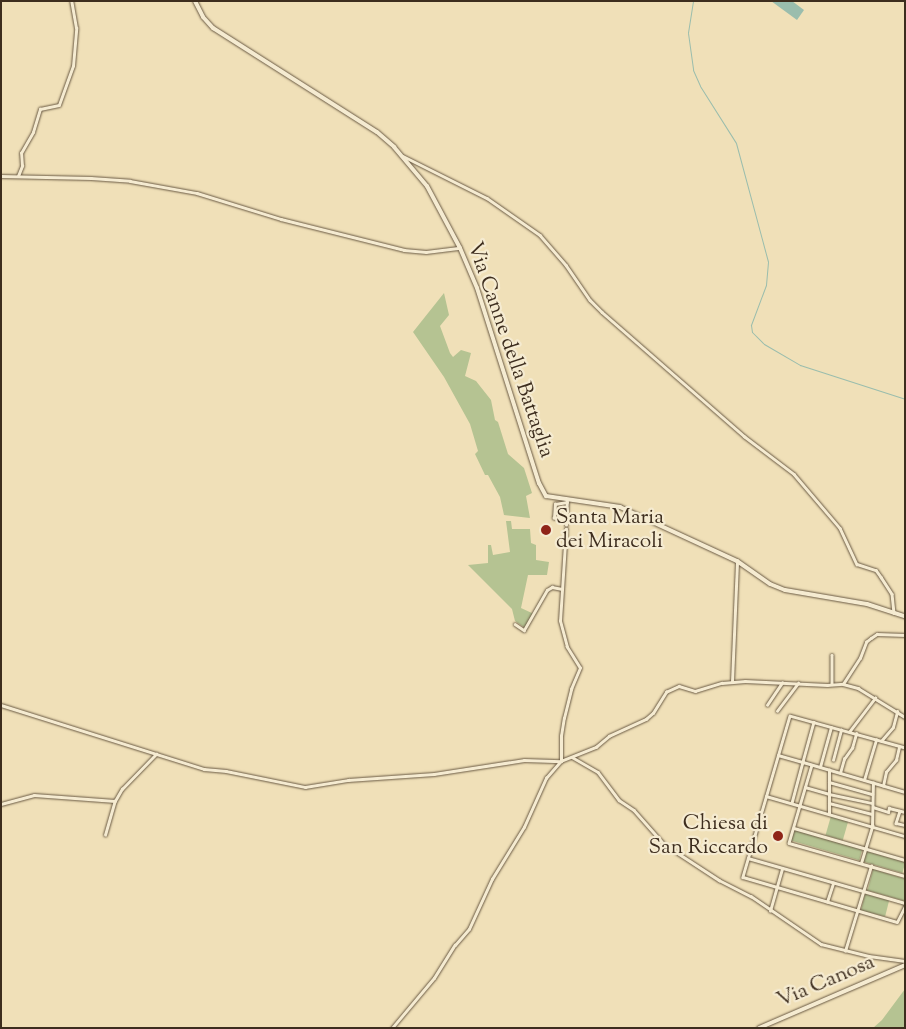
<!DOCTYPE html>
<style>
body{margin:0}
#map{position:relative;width:906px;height:1029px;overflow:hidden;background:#f0e0b8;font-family:"Sorts Mill Goudy",serif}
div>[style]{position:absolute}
.green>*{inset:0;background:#b5c392;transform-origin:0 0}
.water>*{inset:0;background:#9abdad}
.stream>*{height:1px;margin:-0.5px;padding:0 0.5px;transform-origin:0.5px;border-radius:0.5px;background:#9abdad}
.roads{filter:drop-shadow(0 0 1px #6a5a44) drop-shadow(0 0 1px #6a5a44)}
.street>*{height:2.5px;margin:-1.25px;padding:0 1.25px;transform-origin:1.25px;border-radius:1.25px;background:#f5ebd1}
.secondary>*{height:4px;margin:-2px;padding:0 2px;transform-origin:2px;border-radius:2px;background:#f5ebd1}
.dots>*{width:14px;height:14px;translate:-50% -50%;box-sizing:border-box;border:2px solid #f5ebd1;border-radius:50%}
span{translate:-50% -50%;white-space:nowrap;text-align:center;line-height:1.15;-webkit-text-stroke:4.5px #f5ebd1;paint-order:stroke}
.street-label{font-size:21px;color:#3d2d1e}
.poi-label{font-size:21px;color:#3d2d1e}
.left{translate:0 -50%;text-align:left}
.right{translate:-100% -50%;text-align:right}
.frame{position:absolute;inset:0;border:2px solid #3d2d1e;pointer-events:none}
</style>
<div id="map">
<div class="green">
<div style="clip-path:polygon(444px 293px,449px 315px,440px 326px,450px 353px,453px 357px,461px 350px,471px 353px,465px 376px,476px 381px,491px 400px,495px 420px,498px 422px,508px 454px,524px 468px,532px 493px,526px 496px,530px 518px,504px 515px,500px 497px,488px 475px,485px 475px,475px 454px,478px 451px,470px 424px,444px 377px,413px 332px)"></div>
<div style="clip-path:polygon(506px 521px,511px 521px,512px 529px,530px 529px,531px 543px,536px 545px,536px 560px,549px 562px,547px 575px,528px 575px,521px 608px,534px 614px,525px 628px,515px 621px,512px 609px,468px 565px,488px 563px,488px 545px,491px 545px,493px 555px,510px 552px)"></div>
<div style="left:831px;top:816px;width:18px;height:20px;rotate:16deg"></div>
<div style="left:794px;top:830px;width:71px;height:11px;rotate:16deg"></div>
<div style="left:866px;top:851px;width:41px;height:11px;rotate:16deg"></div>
<div style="clip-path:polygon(873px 869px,905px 879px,905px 901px,866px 890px,868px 889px)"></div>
<div style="left:865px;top:894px;width:25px;height:17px;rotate:14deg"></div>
<div style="clip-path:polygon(905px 989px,905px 1028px,873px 1028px,882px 1020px)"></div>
</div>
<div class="water">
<div style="clip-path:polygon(771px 1px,792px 1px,804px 10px,797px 20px)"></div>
</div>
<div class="stream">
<div style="left:693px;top:1px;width:32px;rotate:99deg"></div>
<div style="left:688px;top:33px;width:37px;rotate:82deg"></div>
<div style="left:693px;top:70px;width:17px;rotate:66deg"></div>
<div style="left:700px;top:86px;width:67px;rotate:57.7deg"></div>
<div style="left:736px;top:143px;width:123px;rotate:74.9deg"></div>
<div style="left:768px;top:262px;width:23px;rotate:95deg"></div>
<div style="left:766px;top:285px;width:43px;rotate:110.6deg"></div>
<div style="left:751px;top:325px;width:7px;rotate:82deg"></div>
<div style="left:752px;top:332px;width:17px;rotate:45deg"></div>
<div style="left:764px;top:344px;width:42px;rotate:30.3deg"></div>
<div style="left:800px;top:365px;width:110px;rotate:17.9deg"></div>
</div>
<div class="roads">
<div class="street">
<div style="left:403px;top:156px;width:94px;rotate:26.6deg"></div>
<div style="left:487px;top:198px;width:65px;rotate:34.9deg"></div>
<div style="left:540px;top:235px;width:40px;rotate:49deg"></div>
<div style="left:566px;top:265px;width:42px;rotate:55.6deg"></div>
<div style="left:590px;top:300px;width:17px;rotate:45deg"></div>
<div style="left:602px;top:312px;width:189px;rotate:41.1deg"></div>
<div style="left:744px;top:436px;width:63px;rotate:37.2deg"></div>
<div style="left:794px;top:474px;width:71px;rotate:49.6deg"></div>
<div style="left:840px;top:528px;width:40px;rotate:65deg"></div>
<div style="left:857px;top:564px;width:20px;rotate:18deg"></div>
<div style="left:876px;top:570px;width:9px;rotate:54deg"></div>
<div style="left:881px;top:577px;width:20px;rotate:57deg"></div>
<div style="left:892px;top:594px;width:19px;rotate:84deg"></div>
<div style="left:1px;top:176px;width:90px;rotate:1.3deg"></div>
<div style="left:91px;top:178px;width:39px;rotate:4deg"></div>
<div style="left:130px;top:181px;width:68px;rotate:10.2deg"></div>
<div style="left:197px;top:193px;width:88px;rotate:17.2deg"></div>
<div style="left:281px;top:219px;width:127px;rotate:14.1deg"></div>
<div style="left:404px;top:250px;width:22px;rotate:5deg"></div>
<div style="left:426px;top:252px;width:34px;rotate:-7deg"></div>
<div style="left:18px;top:176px;width:11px;rotate:-68deg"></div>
<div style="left:22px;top:166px;width:13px;rotate:-94deg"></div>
<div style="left:21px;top:153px;width:24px;rotate:-60deg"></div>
<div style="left:33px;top:132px;width:24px;rotate:-73deg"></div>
<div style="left:40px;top:109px;width:19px;rotate:-12deg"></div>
<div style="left:59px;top:105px;width:41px;rotate:-70.3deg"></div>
<div style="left:73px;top:66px;width:38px;rotate:-85deg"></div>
<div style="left:76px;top:28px;width:27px;rotate:-100deg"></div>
<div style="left:566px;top:519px;width:12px;rotate:-175deg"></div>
<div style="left:554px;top:518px;width:14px;rotate:-86deg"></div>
<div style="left:555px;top:504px;width:12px;rotate:-9deg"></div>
<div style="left:566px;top:525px;width:24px;rotate:-88deg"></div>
<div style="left:515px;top:624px;width:11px;rotate:34deg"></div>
<div style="left:524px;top:630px;width:46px;rotate:-60.1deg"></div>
<div style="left:547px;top:590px;width:6px;rotate:-31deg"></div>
<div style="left:552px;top:587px;width:10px;rotate:11deg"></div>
<div style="left:832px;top:655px;width:29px;rotate:90deg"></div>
<div style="left:732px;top:682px;width:121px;rotate:-87.6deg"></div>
<div style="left:843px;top:684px;width:31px;rotate:-57deg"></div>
<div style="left:860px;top:658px;width:17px;rotate:-69deg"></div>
<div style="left:866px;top:642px;width:6px;rotate:-39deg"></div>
<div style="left:871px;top:638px;width:7px;rotate:-34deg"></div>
<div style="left:877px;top:634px;width:28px;rotate:2deg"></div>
<div style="left:1px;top:705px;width:213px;rotate:17.5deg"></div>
<div style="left:204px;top:769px;width:22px;rotate:5deg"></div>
<div style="left:226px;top:771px;width:81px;rotate:11.4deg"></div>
<div style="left:305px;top:787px;width:44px;rotate:-9.2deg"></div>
<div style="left:348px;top:780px;width:86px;rotate:-4deg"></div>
<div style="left:434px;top:774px;width:91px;rotate:-8.8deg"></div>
<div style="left:524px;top:760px;width:37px;rotate:2deg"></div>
<div style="left:561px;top:761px;width:38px;rotate:-22deg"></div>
<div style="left:596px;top:747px;width:17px;rotate:-40deg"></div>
<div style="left:609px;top:736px;width:41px;rotate:-24.7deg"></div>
<div style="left:646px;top:719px;width:9px;rotate:-41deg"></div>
<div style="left:653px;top:713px;width:25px;rotate:-58deg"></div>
<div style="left:666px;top:692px;width:14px;rotate:-25deg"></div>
<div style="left:679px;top:686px;width:17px;rotate:17deg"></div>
<div style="left:695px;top:691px;width:28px;rotate:-17deg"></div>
<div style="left:722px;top:683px;width:23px;rotate:-5deg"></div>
<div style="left:745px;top:681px;width:82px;rotate:2.8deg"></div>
<div style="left:827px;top:685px;width:16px;rotate:-4deg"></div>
<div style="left:843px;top:684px;width:16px;rotate:15deg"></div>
<div style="left:858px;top:688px;width:55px;rotate:31.7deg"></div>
<div style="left:767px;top:705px;width:27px;rotate:-56deg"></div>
<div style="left:777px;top:711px;width:35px;rotate:-53deg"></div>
<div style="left:814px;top:722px;width:41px;rotate:105.4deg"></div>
<div style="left:803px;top:762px;width:106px;rotate:16.4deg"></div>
<div style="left:849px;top:732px;width:43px;rotate:-52.6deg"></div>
<div style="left:881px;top:741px;width:18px;rotate:-49deg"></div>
<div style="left:893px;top:727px;width:16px;rotate:-75deg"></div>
<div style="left:905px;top:748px;width:119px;rotate:-164.5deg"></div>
<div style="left:790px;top:716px;width:168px;rotate:106.3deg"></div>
<div style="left:743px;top:877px;width:160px;rotate:16.3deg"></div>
<div style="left:897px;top:922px;width:18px;rotate:-63deg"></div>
<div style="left:778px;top:755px;width:26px;rotate:16deg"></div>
<div style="left:803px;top:762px;width:42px;rotate:105deg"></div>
<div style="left:572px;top:757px;width:30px;rotate:30deg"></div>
<div style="left:598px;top:772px;width:35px;rotate:53deg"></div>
<div style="left:619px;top:800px;width:18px;rotate:34deg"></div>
<div style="left:634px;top:810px;width:45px;rotate:48.6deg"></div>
<div style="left:664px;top:844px;width:66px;rotate:33.2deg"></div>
<div style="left:719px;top:880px;width:36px;rotate:27deg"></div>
<div style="left:751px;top:896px;width:85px;rotate:34.4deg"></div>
<div style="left:821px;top:944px;width:49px;rotate:14deg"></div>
<div style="left:869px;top:956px;width:36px;rotate:8deg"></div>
<div style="left:833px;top:760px;width:31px;rotate:-75deg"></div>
<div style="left:812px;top:765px;width:81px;rotate:106.4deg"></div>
<div style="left:789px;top:843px;width:121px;rotate:15.9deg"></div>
<div style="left:820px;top:767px;width:41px;rotate:-74.6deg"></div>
<div style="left:840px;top:773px;width:15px;rotate:-74deg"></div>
<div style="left:844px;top:759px;width:14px;rotate:-54deg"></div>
<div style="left:852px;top:748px;width:15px;rotate:-74deg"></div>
<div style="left:864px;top:780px;width:42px;rotate:-73.3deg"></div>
<div style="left:829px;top:782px;width:45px;rotate:15.6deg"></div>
<div style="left:883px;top:786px;width:14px;rotate:-78deg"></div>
<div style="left:886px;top:772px;width:16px;rotate:-50deg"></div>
<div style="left:896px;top:760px;width:13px;rotate:-77deg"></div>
<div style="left:805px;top:787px;width:25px;rotate:16deg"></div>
<div style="left:829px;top:794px;width:44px;rotate:11.8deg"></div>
<div style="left:766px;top:796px;width:145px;rotate:16.1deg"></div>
<div style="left:829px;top:803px;width:44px;rotate:14.3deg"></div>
<div style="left:1px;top:804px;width:34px;rotate:-15deg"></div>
<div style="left:34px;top:795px;width:81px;rotate:4.2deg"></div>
<div style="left:115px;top:801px;width:14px;rotate:-60deg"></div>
<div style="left:122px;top:789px;width:49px;rotate:-45.8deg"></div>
<div style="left:873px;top:807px;width:16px;rotate:18deg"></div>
<div style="left:888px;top:812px;width:4px;rotate:-76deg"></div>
<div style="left:889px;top:808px;width:16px;rotate:14deg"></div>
<div style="left:900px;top:811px;width:13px;rotate:108deg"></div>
<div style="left:896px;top:823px;width:9px;rotate:13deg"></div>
<div style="left:829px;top:814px;width:44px;rotate:-90deg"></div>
<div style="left:794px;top:828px;width:116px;rotate:16.1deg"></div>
<div style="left:105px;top:835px;width:35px;rotate:-74deg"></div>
<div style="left:748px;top:858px;width:163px;rotate:16deg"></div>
<div style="left:861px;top:863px;width:39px;rotate:-73deg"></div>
<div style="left:872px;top:826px;width:43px;rotate:-88.7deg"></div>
<div style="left:827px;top:902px;width:20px;rotate:-72deg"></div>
<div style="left:770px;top:911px;width:44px;rotate:-74.1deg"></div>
<div style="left:845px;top:951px;width:89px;rotate:-73deg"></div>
<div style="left:392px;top:1028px;width:65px;rotate:-50deg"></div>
<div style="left:434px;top:978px;width:39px;rotate:-58deg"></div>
<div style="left:455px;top:945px;width:21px;rotate:-49deg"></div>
<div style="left:469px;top:929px;width:55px;rotate:-65.3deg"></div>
<div style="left:492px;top:879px;width:61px;rotate:-58.4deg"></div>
<div style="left:524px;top:827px;width:54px;rotate:-65.8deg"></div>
<div style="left:546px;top:778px;width:23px;rotate:-49deg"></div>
<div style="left:561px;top:761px;width:25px;rotate:-90deg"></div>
<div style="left:561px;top:736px;width:18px;rotate:-81deg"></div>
<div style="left:564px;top:718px;width:30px;rotate:-76deg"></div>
<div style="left:571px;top:689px;width:23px;rotate:-67deg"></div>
<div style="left:580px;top:668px;width:25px;rotate:-122deg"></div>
<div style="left:567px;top:647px;width:27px;rotate:-105deg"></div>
<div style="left:560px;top:621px;width:92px;rotate:-86.3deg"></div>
</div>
<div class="secondary">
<div style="left:195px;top:1px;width:18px;rotate:63deg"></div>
<div style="left:203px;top:17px;width:15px;rotate:48deg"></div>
<div style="left:213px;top:28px;width:194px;rotate:32.4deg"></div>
<div style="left:377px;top:132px;width:23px;rotate:41deg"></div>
<div style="left:394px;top:147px;width:51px;rotate:49.8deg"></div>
<div style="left:427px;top:186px;width:70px;rotate:62deg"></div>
<div style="left:460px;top:248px;width:43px;rotate:67deg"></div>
<div style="left:477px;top:288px;width:205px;rotate:72.4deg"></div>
<div style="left:539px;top:483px;width:15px;rotate:62deg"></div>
<div style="left:546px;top:496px;width:75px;rotate:8.5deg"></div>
<div style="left:620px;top:507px;width:129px;rotate:24.8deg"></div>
<div style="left:737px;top:561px;width:40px;rotate:34.9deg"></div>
<div style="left:770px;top:584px;width:16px;rotate:22deg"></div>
<div style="left:785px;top:590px;width:83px;rotate:9.7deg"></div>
<div style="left:867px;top:604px;width:40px;rotate:18deg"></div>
<div style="left:759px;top:1028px;width:159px;rotate:-23.3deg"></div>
</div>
</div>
<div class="dots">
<div style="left:546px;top:530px;background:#8f2418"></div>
<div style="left:778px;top:836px;background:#8f2418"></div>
</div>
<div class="street-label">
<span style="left:510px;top:350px;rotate:71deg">Via Canne della Battaglia</span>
<span style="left:826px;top:982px;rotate:-23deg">Via Canosa</span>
</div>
<div class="poi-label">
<span class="left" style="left:556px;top:530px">Santa Maria<br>dei Miracoli</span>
<span class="right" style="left:768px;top:836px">Chiesa di<br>San Riccardo</span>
</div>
<div class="frame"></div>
</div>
